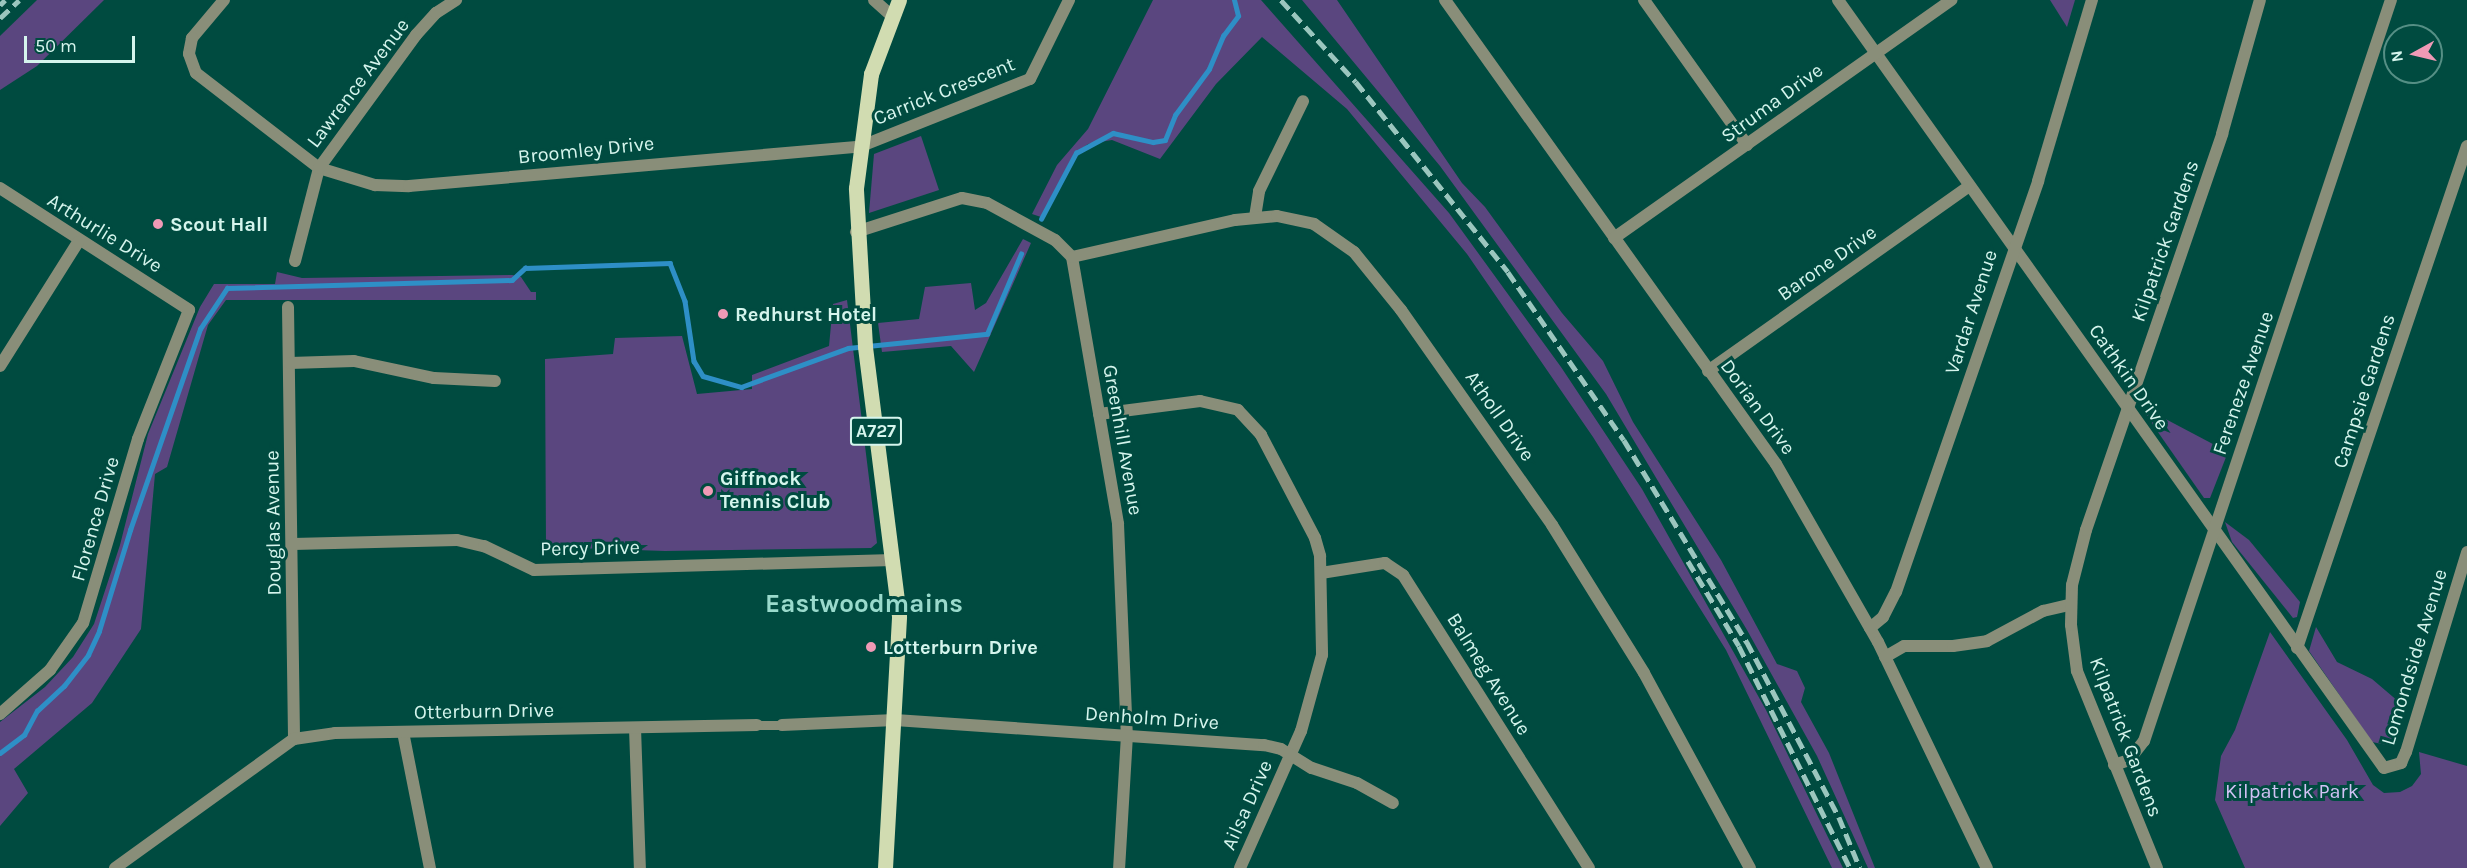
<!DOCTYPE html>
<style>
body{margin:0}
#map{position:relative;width:2467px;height:868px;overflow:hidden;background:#004b40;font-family:Karla,sans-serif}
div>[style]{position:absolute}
.green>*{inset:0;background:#5a467f}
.stream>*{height:4.5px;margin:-2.25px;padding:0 2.25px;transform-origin:2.25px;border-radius:2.25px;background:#2e8fc6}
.pedestrian>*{height:9px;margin:-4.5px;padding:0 4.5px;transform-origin:4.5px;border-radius:4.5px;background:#898e79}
.minor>*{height:12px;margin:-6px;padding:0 6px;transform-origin:6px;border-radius:6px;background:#898e79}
.primary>*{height:15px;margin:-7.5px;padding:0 7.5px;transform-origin:7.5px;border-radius:7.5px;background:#d1dcb1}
.rail>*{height:4.5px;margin-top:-2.25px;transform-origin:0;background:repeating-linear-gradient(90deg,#9bc6be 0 12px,transparent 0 18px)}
.dots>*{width:16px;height:16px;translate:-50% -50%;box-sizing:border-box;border:3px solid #004b40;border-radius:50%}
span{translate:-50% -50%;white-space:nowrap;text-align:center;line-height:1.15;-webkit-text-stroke:6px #004b40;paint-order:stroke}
.shield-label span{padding:2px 4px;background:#004b40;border:2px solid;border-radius:4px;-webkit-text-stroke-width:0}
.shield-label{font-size:18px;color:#d5f5ed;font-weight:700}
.street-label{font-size:20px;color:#d5f5ed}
.poi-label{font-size:20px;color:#d5f5ed;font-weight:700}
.left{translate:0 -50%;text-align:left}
.park-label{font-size:20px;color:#d2c2f5}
.district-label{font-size:26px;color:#9adacc;font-weight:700}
.north{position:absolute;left:2383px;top:24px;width:60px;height:60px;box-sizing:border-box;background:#004b40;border:2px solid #558f85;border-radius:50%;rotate:262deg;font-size:16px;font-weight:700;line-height:24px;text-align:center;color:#d5f5ed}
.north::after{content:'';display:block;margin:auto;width:21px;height:27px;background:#f09ab6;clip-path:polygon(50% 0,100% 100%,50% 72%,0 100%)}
.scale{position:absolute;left:24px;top:36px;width:111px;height:27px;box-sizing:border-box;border:3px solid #d5f5ed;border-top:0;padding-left:8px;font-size:18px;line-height:21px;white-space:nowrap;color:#d5f5ed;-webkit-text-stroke:4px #004b40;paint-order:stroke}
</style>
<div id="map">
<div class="green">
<div style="clip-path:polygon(37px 0,104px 0,37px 66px,0 90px,0 36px)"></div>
<div style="clip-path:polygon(1153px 0,1261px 0,1449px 213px,1561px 367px,1642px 489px,1766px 710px,1843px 868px,1832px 868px,1726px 650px,1593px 437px,1467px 254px,1347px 109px,1262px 37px,1216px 84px,1160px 159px,1112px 140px,1088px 144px,1074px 154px,1041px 217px,1032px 214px,1057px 165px,1088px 129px)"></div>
<div style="clip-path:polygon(1302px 0,1337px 0,1462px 183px,1485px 207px,1562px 313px,1603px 361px,1633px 422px,1721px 560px,1777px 664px,1797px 671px,1805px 688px,1801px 702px,1829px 753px,1875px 868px,1868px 868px,1817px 756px,1747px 630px,1606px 394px,1440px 166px)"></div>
<div style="clip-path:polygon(2050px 0,2075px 0,2067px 27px)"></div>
<div style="clip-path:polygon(921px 136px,939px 190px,869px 213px,874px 154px)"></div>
<div style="clip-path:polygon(1023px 239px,1031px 243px,974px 372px,951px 346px,882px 352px,878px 323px,919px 319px,925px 287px,971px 283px,975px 310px,986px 303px)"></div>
<div style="clip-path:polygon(277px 272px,302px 278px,512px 275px,521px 277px,531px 292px,536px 292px,536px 300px,226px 300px,208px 325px,167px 467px,155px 474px,141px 629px,92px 703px,14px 769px,28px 793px,0 826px,0 722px,45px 687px,73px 657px,94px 624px,120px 545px,148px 434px,200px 307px,214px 284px,275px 284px)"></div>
<div style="clip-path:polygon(847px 300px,877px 543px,871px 548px,665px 551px,546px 547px,545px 359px,613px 354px,615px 338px,682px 336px,697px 394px,752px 389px,752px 375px,829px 346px,833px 304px)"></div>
<div style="clip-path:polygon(2139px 405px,2228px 452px,2210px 498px,2204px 498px)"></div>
<div style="clip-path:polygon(2225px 522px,2249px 540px,2300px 602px,2297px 617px,2293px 618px,2232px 542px)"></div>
<div style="clip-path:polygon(2316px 627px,2337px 662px,2372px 679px,2406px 708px,2392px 746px,2372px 742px,2309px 651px)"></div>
<div style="clip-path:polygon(2270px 632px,2347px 740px,2373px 785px,2384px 793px,2400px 792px,2412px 786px,2421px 774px,2419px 752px,2467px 766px,2467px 868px,2245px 868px,2215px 800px,2221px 756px,2235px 730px)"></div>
</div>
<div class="stream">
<div style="left:1041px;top:219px;width:75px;rotate:-62.1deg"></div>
<div style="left:1076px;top:153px;width:42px;rotate:-28.4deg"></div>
<div style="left:1113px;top:133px;width:41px;rotate:12.7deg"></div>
<div style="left:1153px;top:142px;width:12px;rotate:-9deg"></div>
<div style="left:1165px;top:140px;width:27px;rotate:-68deg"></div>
<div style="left:1175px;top:115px;width:57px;rotate:-53.5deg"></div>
<div style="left:1209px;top:69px;width:36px;rotate:-67deg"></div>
<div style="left:1223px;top:36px;width:25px;rotate:-53deg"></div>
<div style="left:1238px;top:16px;width:16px;rotate:-104deg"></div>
<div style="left:0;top:753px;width:30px;rotate:-37deg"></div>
<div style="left:24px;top:735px;width:27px;rotate:-62deg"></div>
<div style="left:37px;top:711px;width:37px;rotate:-43deg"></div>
<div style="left:64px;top:686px;width:39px;rotate:-52deg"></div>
<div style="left:88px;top:655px;width:26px;rotate:-65deg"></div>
<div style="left:99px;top:631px;width:106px;rotate:-72.9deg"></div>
<div style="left:130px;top:530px;width:213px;rotate:-70.8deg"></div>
<div style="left:200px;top:329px;width:49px;rotate:-56.6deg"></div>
<div style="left:227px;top:288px;width:285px;rotate:-1.6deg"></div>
<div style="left:512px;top:280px;width:18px;rotate:-43deg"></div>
<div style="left:525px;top:268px;width:145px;rotate:-2deg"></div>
<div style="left:670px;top:263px;width:41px;rotate:68.5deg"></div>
<div style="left:685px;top:301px;width:61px;rotate:81.5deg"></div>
<div style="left:694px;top:361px;width:17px;rotate:59deg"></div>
<div style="left:703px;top:376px;width:40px;rotate:16deg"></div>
<div style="left:741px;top:387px;width:114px;rotate:-20deg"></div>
<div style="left:848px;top:348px;width:140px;rotate:-5.8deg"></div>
<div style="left:987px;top:334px;width:87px;rotate:-67deg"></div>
</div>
<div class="pedestrian">
<div style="left:757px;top:725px;width:25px"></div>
</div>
<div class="minor">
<div style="left:224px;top:0;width:50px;rotate:130.1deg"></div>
<div style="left:192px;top:38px;width:16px;rotate:101deg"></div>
<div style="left:189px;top:54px;width:20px;rotate:70deg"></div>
<div style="left:196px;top:73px;width:155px;rotate:37.7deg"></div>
<div style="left:319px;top:168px;width:59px;rotate:16.9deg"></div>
<div style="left:375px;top:185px;width:34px;rotate:2deg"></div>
<div style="left:409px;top:186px;width:452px;rotate:-5deg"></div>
<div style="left:859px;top:147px;width:184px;rotate:-21.7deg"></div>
<div style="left:1030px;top:79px;width:88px;rotate:-63.7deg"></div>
<div style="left:874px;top:0;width:24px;rotate:42deg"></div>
<div style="left:1445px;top:0;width:570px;rotate:54.5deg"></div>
<div style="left:1776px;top:464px;width:205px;rotate:60.2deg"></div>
<div style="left:1878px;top:642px;width:251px;rotate:64.3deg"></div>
<div style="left:1644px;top:0;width:178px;rotate:54.6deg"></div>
<div style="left:1838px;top:0;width:942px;rotate:54.59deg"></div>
<div style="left:2384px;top:768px;width:18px;rotate:-16deg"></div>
<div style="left:2401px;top:763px;width:12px;rotate:-66deg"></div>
<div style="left:2406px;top:752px;width:209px;rotate:-73deg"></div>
<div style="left:0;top:188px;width:225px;rotate:32.8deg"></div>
<div style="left:189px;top:310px;width:139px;rotate:111.6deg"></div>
<div style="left:138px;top:439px;width:192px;rotate:106.6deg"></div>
<div style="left:83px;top:623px;width:57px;rotate:125.1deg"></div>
<div style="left:50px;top:670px;width:67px;rotate:138.7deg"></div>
<div style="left:1255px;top:217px;width:26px;rotate:-81deg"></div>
<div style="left:1259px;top:191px;width:100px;rotate:-63.9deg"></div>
<div style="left:856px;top:232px;width:111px;rotate:-17.8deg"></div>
<div style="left:962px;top:198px;width:25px;rotate:11deg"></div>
<div style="left:987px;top:203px;width:77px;rotate:28.6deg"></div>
<div style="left:1055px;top:240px;width:24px;rotate:45deg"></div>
<div style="left:1072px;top:257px;width:271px;rotate:80.2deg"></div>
<div style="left:1118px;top:524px;width:211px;rotate:87.6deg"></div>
<div style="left:1127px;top:735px;width:133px;rotate:93.4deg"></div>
<div style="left:1614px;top:238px;width:413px;rotate:-35.2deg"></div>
<div style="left:1072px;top:257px;width:167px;rotate:-12.8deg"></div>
<div style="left:1235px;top:220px;width:42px;rotate:-5.4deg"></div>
<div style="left:1277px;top:216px;width:38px;rotate:12deg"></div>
<div style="left:1314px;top:224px;width:49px;rotate:35deg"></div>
<div style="left:1354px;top:252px;width:75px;rotate:51deg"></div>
<div style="left:1401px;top:310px;width:263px;rotate:54.9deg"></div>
<div style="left:1552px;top:525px;width:174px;rotate:58.1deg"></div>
<div style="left:1644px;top:673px;width:222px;rotate:61.5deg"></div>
<div style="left:295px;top:261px;width:96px;rotate:-75.5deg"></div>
<div style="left:319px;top:168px;width:165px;rotate:-53.9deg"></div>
<div style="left:416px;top:35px;width:30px;rotate:-48deg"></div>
<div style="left:436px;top:13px;width:24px;rotate:-33deg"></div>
<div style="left:288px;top:307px;width:432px;rotate:89.2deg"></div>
<div style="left:290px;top:363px;width:64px;rotate:-1.8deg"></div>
<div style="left:354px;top:361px;width:82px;rotate:12deg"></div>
<div style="left:434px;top:378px;width:61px;rotate:2.8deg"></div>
<div style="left:0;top:366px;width:146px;rotate:-57.8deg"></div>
<div style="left:1708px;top:371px;width:320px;rotate:-35.3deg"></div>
<div style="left:1099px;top:414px;width:102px;rotate:-7.3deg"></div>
<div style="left:1200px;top:401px;width:39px;rotate:13deg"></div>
<div style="left:1238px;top:410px;width:34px;rotate:47deg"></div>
<div style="left:1261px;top:435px;width:116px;rotate:62.3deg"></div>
<div style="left:1315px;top:538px;width:19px;rotate:74deg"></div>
<div style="left:1320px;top:556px;width:99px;rotate:88.8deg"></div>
<div style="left:1322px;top:655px;width:79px;rotate:105.4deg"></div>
<div style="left:1301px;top:731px;width:150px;rotate:114deg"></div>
<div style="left:293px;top:544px;width:164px;rotate:-1.4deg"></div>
<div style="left:457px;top:540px;width:28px;rotate:13deg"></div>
<div style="left:484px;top:546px;width:55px;rotate:25.6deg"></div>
<div style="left:534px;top:570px;width:359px;rotate:-1.6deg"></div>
<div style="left:1321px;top:573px;width:65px;rotate:-8.9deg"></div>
<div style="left:1385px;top:563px;width:22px;rotate:34deg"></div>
<div style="left:1403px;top:575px;width:347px;rotate:57.6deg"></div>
<div style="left:1870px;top:628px;width:17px;rotate:-40deg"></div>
<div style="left:1883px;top:617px;width:28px;rotate:-63deg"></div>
<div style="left:1896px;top:592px;width:435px;rotate:-70.9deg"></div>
<div style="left:2038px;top:181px;width:189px;rotate:-73.4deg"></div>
<div style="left:2297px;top:648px;width:530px;rotate:-71.29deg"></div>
<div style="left:1885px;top:657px;width:22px;rotate:-30deg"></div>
<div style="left:1904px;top:646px;width:49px"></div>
<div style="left:1953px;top:646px;width:34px;rotate:-8deg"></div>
<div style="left:1987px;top:641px;width:64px;rotate:-28.2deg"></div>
<div style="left:2043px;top:611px;width:28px;rotate:-13deg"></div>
<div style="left:782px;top:725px;width:113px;rotate:-2.5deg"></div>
<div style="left:895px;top:720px;width:370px;rotate:3.9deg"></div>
<div style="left:1264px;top:745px;width:17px;rotate:13deg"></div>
<div style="left:1281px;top:749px;width:36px;rotate:32deg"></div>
<div style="left:1312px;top:768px;width:47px;rotate:18.4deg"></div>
<div style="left:1357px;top:783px;width:41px;rotate:29.1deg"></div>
<div style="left:635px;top:728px;width:140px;rotate:88deg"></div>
<div style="left:403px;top:732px;width:139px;rotate:78.8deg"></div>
<div style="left:2114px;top:765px;width:16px;rotate:-18deg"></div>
<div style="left:2129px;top:760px;width:24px;rotate:-52deg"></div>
<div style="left:2144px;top:741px;width:781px;rotate:-71.57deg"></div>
<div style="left:115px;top:868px;width:221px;rotate:-35.8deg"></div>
<div style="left:294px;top:739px;width:41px;rotate:-8.3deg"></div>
<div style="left:335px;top:733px;width:422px;rotate:-1.1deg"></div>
<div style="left:2157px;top:868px;width:213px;rotate:-112.1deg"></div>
<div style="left:2077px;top:671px;width:46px;rotate:-97.4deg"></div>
<div style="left:2071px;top:625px;width:40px;rotate:-88.6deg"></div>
<div style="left:2072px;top:585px;width:57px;rotate:-75.7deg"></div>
<div style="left:2086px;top:530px;width:419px;rotate:-71deg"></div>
<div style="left:2222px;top:134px;width:139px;rotate:-74.2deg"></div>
</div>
<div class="primary">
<div style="left:885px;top:868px;width:252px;rotate:-86.8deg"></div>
<div style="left:899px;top:616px;width:272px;rotate:-97.2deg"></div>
<div style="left:865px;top:346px;width:158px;rotate:-93.3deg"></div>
<div style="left:856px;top:188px;width:115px;rotate:-82.5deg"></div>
<div style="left:871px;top:74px;width:79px;rotate:-69.3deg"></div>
</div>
<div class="rail">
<div style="left:1281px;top:0;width:111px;rotate:47.6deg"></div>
<div style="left:1356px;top:82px;width:243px;rotate:51.3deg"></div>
<div style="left:1508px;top:272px;width:204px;rotate:55.4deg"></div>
<div style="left:1624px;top:440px;width:237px;rotate:58.7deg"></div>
<div style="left:1747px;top:642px;width:198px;rotate:62.3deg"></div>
<div style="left:1839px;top:817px;width:55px;rotate:67.6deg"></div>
<div style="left:0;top:5px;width:7px;rotate:-45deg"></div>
<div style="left:0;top:18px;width:26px;rotate:-43deg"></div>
<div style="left:1688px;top:561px;width:99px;rotate:59deg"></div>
<div style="left:1739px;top:646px;width:248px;rotate:63.4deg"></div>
</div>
<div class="dots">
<div style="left:158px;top:224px;background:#f09ab6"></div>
<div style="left:723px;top:314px;background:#f09ab6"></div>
<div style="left:708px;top:491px;background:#f09ab6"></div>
<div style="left:871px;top:647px;background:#f09ab6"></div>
</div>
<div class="shield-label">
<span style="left:876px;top:431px">A727</span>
</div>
<div class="street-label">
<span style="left:358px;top:83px;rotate:-53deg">Lawrence Avenue</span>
<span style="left:944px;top:91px;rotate:-22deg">Carrick Crescent</span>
<span style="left:1772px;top:103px;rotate:-36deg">Struma Drive</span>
<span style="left:586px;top:150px;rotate:-6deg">Broomley Drive</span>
<span style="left:105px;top:233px;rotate:32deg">Arthurlie Drive</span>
<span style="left:2165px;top:241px;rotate:-71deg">Kilpatrick Gardens</span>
<span style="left:1827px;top:263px;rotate:-35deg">Barone Drive</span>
<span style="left:1971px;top:312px;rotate:-72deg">Vardar Avenue</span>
<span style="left:2129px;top:377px;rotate:55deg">Cathkin Drive</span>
<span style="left:2243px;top:383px;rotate:-71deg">Fereneze Avenue</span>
<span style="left:2364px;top:391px;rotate:-72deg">Campsie Gardens</span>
<span style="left:1758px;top:407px;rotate:54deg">Dorian Drive</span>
<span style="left:1500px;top:416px;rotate:55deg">Atholl Drive</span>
<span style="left:1123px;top:440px;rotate:80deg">Greenhill Avenue</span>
<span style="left:95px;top:519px;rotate:-74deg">Florence Drive</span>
<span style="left:273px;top:523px;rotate:-91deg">Douglas Avenue</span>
<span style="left:590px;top:548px;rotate:-1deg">Percy Drive</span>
<span style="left:2414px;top:657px;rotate:-73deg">Lomondside Avenue</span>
<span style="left:1489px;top:674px;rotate:58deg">Balmeg Avenue</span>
<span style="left:484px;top:711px;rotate:-1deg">Otterburn Drive</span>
<span style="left:1152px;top:718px;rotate:4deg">Denholm Drive</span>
<span style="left:2126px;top:737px;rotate:69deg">Kilpatrick Gardens</span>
<span style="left:1247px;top:805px;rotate:-66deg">Ailsa Drive</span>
</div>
<div class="poi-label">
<span class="left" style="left:170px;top:224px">Scout Hall</span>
<span class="left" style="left:735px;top:314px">Redhurst Hotel</span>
<span class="left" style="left:720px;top:490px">Giffnock<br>Tennis Club</span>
<span class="left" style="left:883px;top:647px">Lotterburn Drive</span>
</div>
<div class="park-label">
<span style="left:2292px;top:791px">Kilpatrick Park</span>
</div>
<div class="district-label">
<span style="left:864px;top:604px">Eastwoodmains</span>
</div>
<div class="north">N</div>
<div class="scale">50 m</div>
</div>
